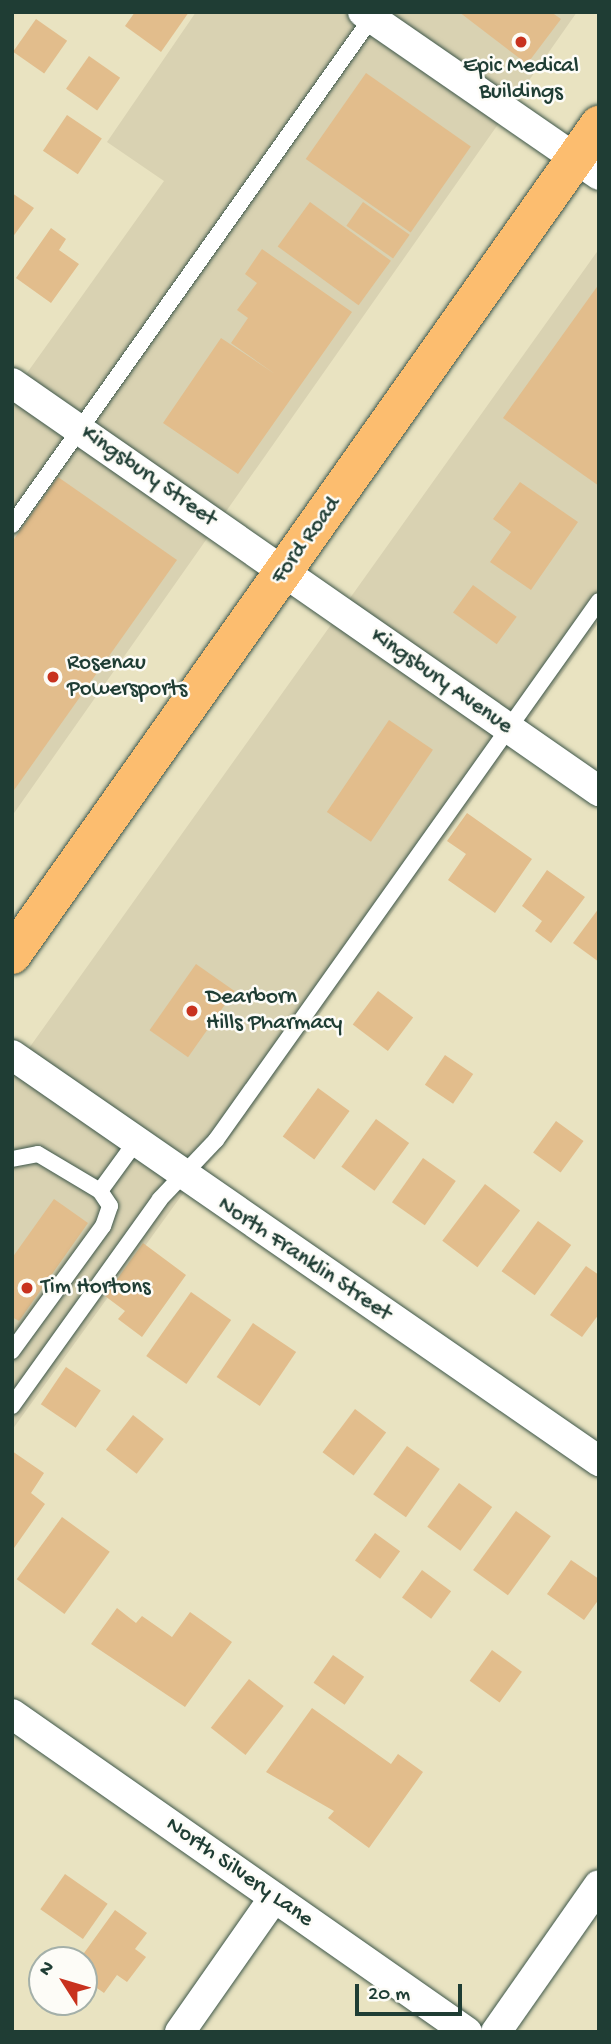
<!DOCTYPE html>
<style>
body{margin:0}
#map{position:relative;width:611px;height:2044px;overflow:hidden;background:#e9e3c1;font-family:"Gochi Hand",sans-serif}
div>[style]{position:absolute}
.built>*{inset:0;background:#d9d2b2}
.building>*{inset:0;background:#e2bd8c;transform-origin:0 0}
.roads{filter:drop-shadow(0 0 2px #3d5649) drop-shadow(0 0 2px #3d5649)}
.lane>*{height:16px;margin:-8px;padding:0 8px;transform-origin:8px;border-radius:8px;background:#fff}
.street>*{height:30px;margin:-15px;padding:0 15px;transform-origin:15px;border-radius:15px;background:#fff}
.primary>*{height:38px;margin:-19px;padding:0 19px;transform-origin:19px;border-radius:19px;background:#fcbd6f}
.dots>*{width:19px;height:19px;translate:-50% -50%;box-sizing:border-box;border:4px solid #fdfcf7;border-radius:50%}
span{translate:-50% -50%;white-space:nowrap;text-align:center;line-height:1.15;-webkit-text-stroke:5px #fdfcf7;paint-order:stroke}
.poi-label{font-size:23px;color:#1f3d34}
.left{translate:0 -50%;text-align:left}
.street-label{font-size:23px;color:#1f3d34}
.frame{position:absolute;inset:0;border:14px solid #1f3d34;pointer-events:none}
.north{position:absolute;left:28px;top:1946px;width:70px;height:70px;box-sizing:border-box;background:#fdfcf7;border:2px solid #a4b0a9;border-radius:50%;rotate:307deg;font-size:19px;font-weight:700;line-height:28px;text-align:center;color:#1f3d34}
.north::after{content:'';display:block;margin:auto;width:24px;height:32px;background:#c8321e;clip-path:polygon(50% 0,100% 100%,50% 72%,0 100%)}
.scale{position:absolute;left:355px;top:1984px;width:107px;height:32px;box-sizing:border-box;border:4px solid #1f3d34;border-top:0;padding-left:9px;font-size:21px;line-height:24px;white-space:nowrap;color:#1f3d34;-webkit-text-stroke:5px #fdfcf7;paint-order:stroke}
</style>
<div id="map">
<div class="built">
<div style="clip-path:polygon(196px 12px,577px 12px,12px 816px,12px 394px,164px 181px,107px 142px)"></div>
<div style="clip-path:polygon(599px 249px,599px 622px,245px 1119px,179px 1199px,12px 1430px,12px 1072px)"></div>
</div>
<div class="building">
<div style="clip-path:polygon(135px 12px,189px 12px,161px 52px,125px 26px)"></div>
<div style="clip-path:polygon(459px 12px,551px 12px,561px 19px,527px 64px)"></div>
<div style="left:36px;top:19px;width:38px;height:40px;rotate:35deg"></div>
<div style="left:89px;top:56px;width:38px;height:40px;rotate:35deg"></div>
<div style="left:366px;top:73px;width:128px;height:105px;rotate:35deg"></div>
<div style="left:67px;top:115px;width:42px;height:43px;rotate:34deg"></div>
<div style="clip-path:polygon(12px 193px,34px 208px,12px 238px)"></div>
<div style="left:310px;top:202px;width:100px;height:55px;rotate:36deg"></div>
<div style="left:363px;top:202px;width:57px;height:29px;rotate:35deg"></div>
<div style="clip-path:polygon(51px 228px,66px 239px,59px 250px,79px 264px,51px 303px,16px 278px)"></div>
<div style="clip-path:polygon(262px 249px,352px 312px,238px 474px,163px 423px,221px 338px,275px 374px,231px 343px,248px 318px,237px 310px,257px 283px,245px 274px)"></div>
<div style="clip-path:polygon(599px 284px,599px 486px,503px 418px)"></div>
<div style="clip-path:polygon(58px 477px,177px 560px,12px 793px,12px 542px)"></div>
<div style="clip-path:polygon(520px 482px,578px 522px,531px 590px,490px 562px,511px 532px,493px 519px)"></div>
<div style="left:473px;top:585px;width:54px;height:34px;rotate:36deg"></div>
<div style="left:389px;top:720px;width:53px;height:111px;rotate:34deg"></div>
<div style="clip-path:polygon(467px 813px,532px 859px,495px 913px,448px 880px,466px 854px,447px 841px)"></div>
<div style="clip-path:polygon(547px 870px,585px 897px,551px 943px,535px 931px,542px 921px,522px 906px)"></div>
<div style="clip-path:polygon(599px 908px,599px 962px,573px 943px)"></div>
<div style="left:196px;top:964px;width:47px;height:81px;rotate:35deg"></div>
<div style="left:378px;top:991px;width:44px;height:42px;rotate:37deg"></div>
<div style="left:445px;top:1055px;width:34px;height:36px;rotate:34deg"></div>
<div style="left:318px;top:1088px;width:39px;height:60px;rotate:36deg"></div>
<div style="left:376px;top:1119px;width:41px;height:59px;rotate:36deg"></div>
<div style="left:556px;top:1121px;width:34px;height:39px;rotate:36deg"></div>
<div style="left:423px;top:1158px;width:40px;height:54px;rotate:35deg"></div>
<div style="left:485px;top:1184px;width:44px;height:71px;rotate:37deg"></div>
<div style="clip-path:polygon(54px 1199px,88px 1223px,19px 1321px,12px 1317px,12px 1258px)"></div>
<div style="left:538px;top:1221px;width:41px;height:62px;rotate:36deg"></div>
<div style="clip-path:polygon(143px 1243px,186px 1275px,142px 1337px,118px 1319px,125px 1311px,105px 1296px)"></div>
<div style="clip-path:polygon(586px 1266px,599px 1275px,599px 1314px,582px 1337px,550px 1315px)"></div>
<div style="left:191px;top:1292px;width:49px;height:78px;rotate:35deg"></div>
<div style="left:253px;top:1323px;width:52px;height:65px;rotate:34deg"></div>
<div style="left:66px;top:1367px;width:42px;height:45px;rotate:34deg"></div>
<div style="left:355px;top:1409px;width:39px;height:54px;rotate:37deg"></div>
<div style="left:133px;top:1415px;width:39px;height:44px;rotate:38deg"></div>
<div style="left:407px;top:1446px;width:40px;height:59px;rotate:35deg"></div>
<div style="clip-path:polygon(12px 1451px,44px 1473px,31px 1493px,45px 1504px,12px 1551px)"></div>
<div style="left:459px;top:1483px;width:41px;height:54px;rotate:36deg"></div>
<div style="left:516px;top:1511px;width:43px;height:73px;rotate:36deg"></div>
<div style="left:62px;top:1517px;width:59px;height:77px;rotate:36deg"></div>
<div style="left:375px;top:1533px;width:31px;height:34px;rotate:36deg"></div>
<div style="clip-path:polygon(571px 1560px,599px 1579px,599px 1599px,584px 1620px,547px 1594px)"></div>
<div style="left:422px;top:1570px;width:36px;height:34px;rotate:36deg"></div>
<div style="clip-path:polygon(117px 1608px,136px 1623px,142px 1616px,172px 1637px,190px 1612px,232px 1642px,185px 1707px,91px 1644px)"></div>
<div style="left:492px;top:1650px;width:37px;height:38px;rotate:36deg"></div>
<div style="left:333px;top:1655px;width:38px;height:34px;rotate:35deg"></div>
<div style="left:249px;top:1679px;width:44px;height:62px;rotate:38deg"></div>
<div style="clip-path:polygon(312px 1708px,391px 1764px,398px 1754px,423px 1772px,369px 1848px,328px 1818px,334px 1811px,266px 1772px)"></div>
<div style="left:65px;top:1874px;width:52px;height:43px;rotate:35deg"></div>
<div style="clip-path:polygon(115px 1910px,147px 1933px,135px 1949px,146px 1957px,127px 1982px,117px 1975px,104px 1993px,84px 1979px,79px 1960px)"></div>
</div>
<div class="roads">
<div class="lane">
<div style="left:12px;top:525px;width:628px;rotate:-54.66deg"></div>
<div style="left:12px;top:1159px;width:26px;rotate:-11deg"></div>
<div style="left:38px;top:1154px;width:72px;rotate:30.8deg"></div>
<div style="left:100px;top:1191px;width:18px;rotate:56deg"></div>
<div style="left:110px;top:1206px;width:21px;rotate:109deg"></div>
<div style="left:103px;top:1226px;width:155px;rotate:126.1deg"></div>
<div style="left:100px;top:1191px;width:59px;rotate:-53.9deg"></div>
<div style="left:12px;top:1406px;width:254px;rotate:-54.4deg"></div>
<div style="left:160px;top:1199px;width:81px;rotate:-46.5deg"></div>
<div style="left:216px;top:1140px;width:661px;rotate:-54.6deg"></div>
</div>
<div class="street">
<div style="left:363px;top:12px;width:287px;rotate:34.6deg"></div>
<div style="left:12px;top:383px;width:715px;rotate:34.8deg"></div>
<div style="left:12px;top:1055px;width:714px;rotate:34.67deg"></div>
<div style="left:12px;top:1714px;width:555px;rotate:34.95deg"></div>
<div style="left:180px;top:2032px;width:164px;rotate:-55deg"></div>
<div style="left:496px;top:2032px;width:179px;rotate:-55deg"></div>
</div>
<div class="primary">
<div style="left:12px;top:955px;width:1017px;rotate:-54.73deg"></div>
</div>
</div>
<div class="dots">
<div style="left:521px;top:42px;background:#c8321e"></div>
<div style="left:53px;top:677px;background:#c8321e"></div>
<div style="left:192px;top:1011px;background:#c8321e"></div>
<div style="left:27px;top:1288px;background:#c8321e"></div>
</div>
<div class="poi-label">
<span style="left:521px;top:80px">Epic Medical<br>Buildings</span>
<span class="left" style="left:67px;top:677px">Rosenau<br>Powersports</span>
<span class="left" style="left:206px;top:1011px">Dearborn<br>Hills Pharmacy</span>
<span class="left" style="left:41px;top:1288px">Tim Hortons</span>
</div>
<div class="street-label">
<span style="left:148px;top:477px;rotate:35deg">Kingsbury Street</span>
<span style="left:307px;top:541px;rotate:-54deg">Ford Road</span>
<span style="left:441px;top:682px;rotate:35deg">Kingsbury Avenue</span>
<span style="left:304px;top:1260px;rotate:34deg">North Franklin Street</span>
<span style="left:239px;top:1873px;rotate:35deg">North Silvery Lane</span>
</div>
<div class="frame"></div>
<div class="north">N</div>
<div class="scale">20 m</div>
</div>
